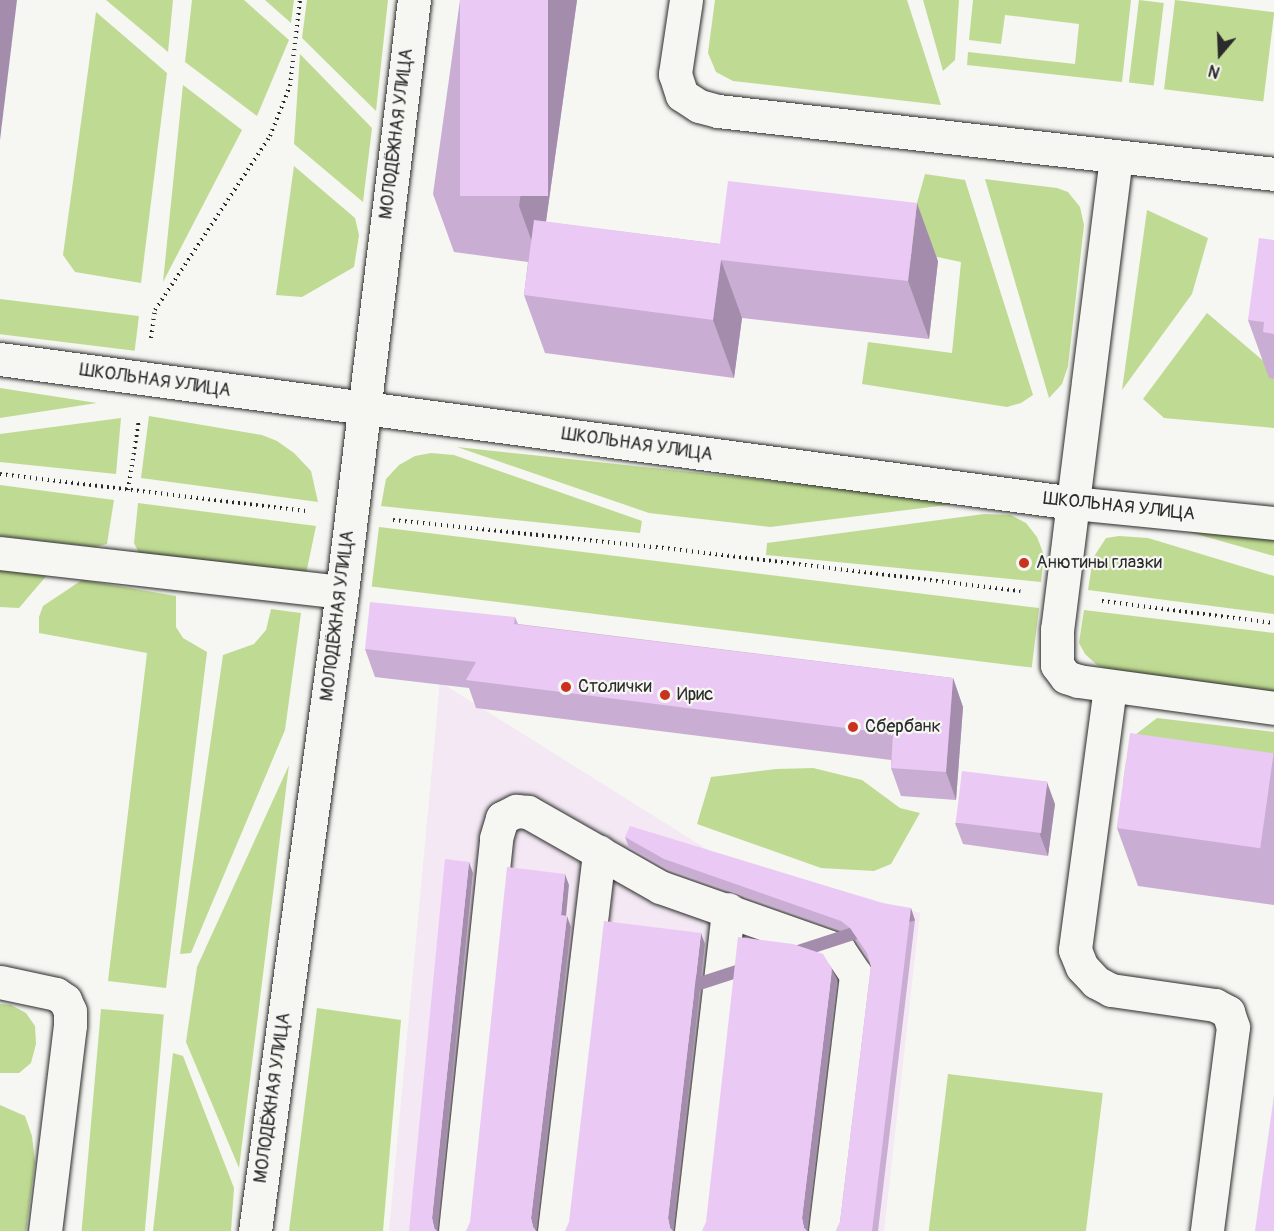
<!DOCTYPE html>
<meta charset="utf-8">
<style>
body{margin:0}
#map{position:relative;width:1274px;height:1231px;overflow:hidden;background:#f6f6f2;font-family:Pangolin,sans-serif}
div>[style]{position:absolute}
.built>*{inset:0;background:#f3e8f3}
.green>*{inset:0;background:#bfdb93;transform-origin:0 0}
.path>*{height:4px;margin-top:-2px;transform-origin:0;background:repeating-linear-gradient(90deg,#2b2b2b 0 1.5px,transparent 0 6px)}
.roads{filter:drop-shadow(0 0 2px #2b2b2b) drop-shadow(0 0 2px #2b2b2b)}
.minor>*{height:33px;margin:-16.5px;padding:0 16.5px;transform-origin:16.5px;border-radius:16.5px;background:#f6f6f2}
.wall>*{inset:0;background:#caadd3}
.shaded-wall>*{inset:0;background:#a48dac;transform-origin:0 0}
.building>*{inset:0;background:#ebc9f5;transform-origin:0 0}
.dots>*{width:16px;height:16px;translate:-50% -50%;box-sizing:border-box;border:3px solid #f6f6f2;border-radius:50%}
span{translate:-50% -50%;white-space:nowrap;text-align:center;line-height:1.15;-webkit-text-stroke:4.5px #f6f6f2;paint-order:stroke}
.street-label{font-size:18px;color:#2b2b2b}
.poi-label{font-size:18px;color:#2b2b2b}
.left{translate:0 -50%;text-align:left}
.north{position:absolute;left:1190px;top:24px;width:60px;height:60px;-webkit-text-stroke:4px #f6f6f2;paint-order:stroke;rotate:199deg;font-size:16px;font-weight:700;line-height:24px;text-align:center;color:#2b2b2b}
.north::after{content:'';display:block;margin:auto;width:21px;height:27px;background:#2b2b2b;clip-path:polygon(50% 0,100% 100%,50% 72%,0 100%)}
</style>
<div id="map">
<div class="built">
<div style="clip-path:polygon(440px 682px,716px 855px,920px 913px,884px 1231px,389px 1231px)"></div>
</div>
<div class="green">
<div style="clip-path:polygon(106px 0,173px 0,168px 52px)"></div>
<div style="clip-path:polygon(192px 0,244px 0,289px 40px,257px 116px,185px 62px)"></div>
<div style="clip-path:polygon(265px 0,294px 0,291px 23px)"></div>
<div style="clip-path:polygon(307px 0,388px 0,376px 111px,302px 38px)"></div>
<div style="clip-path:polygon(715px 0,907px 0,941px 105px,733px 81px,716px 72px,708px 53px)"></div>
<div style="clip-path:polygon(923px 0,959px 0,955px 60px,943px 71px)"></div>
<div style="clip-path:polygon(973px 0,1131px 0,1122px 82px,967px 65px,968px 52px,1075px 64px,1079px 24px,1005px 15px,1001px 44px,969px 40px)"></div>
<div style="left:1139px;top:0;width:25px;height:83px;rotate:7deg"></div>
<div style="left:1175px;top:0;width:100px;height:90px;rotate:7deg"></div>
<div style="clip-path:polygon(96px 12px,167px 73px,141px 283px,75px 272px,63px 255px)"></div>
<div style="clip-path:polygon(300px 54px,372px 128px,363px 202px,294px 144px)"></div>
<div style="clip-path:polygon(183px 85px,242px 130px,163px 282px)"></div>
<div style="clip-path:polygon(294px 166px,355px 218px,359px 235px,354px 267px,302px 297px,276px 295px)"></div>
<div style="clip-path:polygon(925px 174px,965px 180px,1033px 395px,1021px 403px,1007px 407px,862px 384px,868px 342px,952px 353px,961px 262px,904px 250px)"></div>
<div style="clip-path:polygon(985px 179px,1057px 188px,1068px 192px,1080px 207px,1084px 225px,1068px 366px,1062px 384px,1049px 398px)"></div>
<div style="clip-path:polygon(1147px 210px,1208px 238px,1192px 294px,1122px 390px)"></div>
<div style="left:0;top:299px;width:140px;height:35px;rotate:7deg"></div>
<div style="clip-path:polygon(1207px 313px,1274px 370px,1274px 428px,1164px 418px,1143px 399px)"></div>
<div style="clip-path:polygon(0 388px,97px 403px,0 418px)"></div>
<div style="clip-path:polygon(149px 416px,262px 435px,277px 441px,294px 453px,311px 471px,318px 502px,141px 478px)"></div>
<div style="clip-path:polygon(121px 418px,116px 474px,0 462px,0 434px)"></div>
<div style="clip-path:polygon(457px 447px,971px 502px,770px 527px,649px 513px)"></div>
<div style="clip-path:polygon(431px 453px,454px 455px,642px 521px,640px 533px,381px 506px,386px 479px,399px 465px,415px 456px)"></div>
<div style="clip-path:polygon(0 485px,114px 500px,107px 544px,95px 547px,0 536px)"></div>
<div style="clip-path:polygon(138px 503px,316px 526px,306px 574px,139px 553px,134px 543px)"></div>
<div style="clip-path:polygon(984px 514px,1011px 515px,1026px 523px,1037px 537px,1044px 555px,1041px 582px,766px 555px,767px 543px)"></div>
<div style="clip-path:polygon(1161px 524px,1274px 538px,1274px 556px)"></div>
<div style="left:379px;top:527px;width:665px;height:60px;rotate:7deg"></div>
<div style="clip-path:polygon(1119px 536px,1148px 538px,1274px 576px,1274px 614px,1088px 590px,1093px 558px,1106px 538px)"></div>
<div style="clip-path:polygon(0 568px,48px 574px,19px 608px,0 607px)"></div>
<div style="clip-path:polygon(82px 580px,176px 596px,176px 627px,183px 638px,207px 652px,166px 988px,108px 981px,147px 653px,39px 633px,39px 617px,43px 606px)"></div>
<div style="clip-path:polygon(271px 609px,301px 613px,285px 730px,191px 953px,180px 954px,223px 655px,254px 644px,266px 630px)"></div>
<div style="clip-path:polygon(1084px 610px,1274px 633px,1274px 692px,1117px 672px,1097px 665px,1085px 654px,1079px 643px)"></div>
<div style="clip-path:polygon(1157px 718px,1274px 732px,1274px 802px,1123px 782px,1126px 761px,1135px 735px)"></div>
<div style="clip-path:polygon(289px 765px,239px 1168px,186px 1042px,197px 967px)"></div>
<div style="clip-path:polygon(813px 768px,862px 780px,900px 808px,920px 813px,891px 864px,874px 871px,821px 868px,697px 824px,711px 777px,776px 769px)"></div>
<div style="clip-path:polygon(0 1004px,11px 1005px,26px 1013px,35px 1026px,36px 1044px,31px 1063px,19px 1073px,0 1073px)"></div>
<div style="clip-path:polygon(317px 1008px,401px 1020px,383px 1231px,289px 1231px)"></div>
<div style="left:101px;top:1009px;width:63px;height:223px;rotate:5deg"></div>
<div style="clip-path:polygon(173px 1053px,183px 1056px,234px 1188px,231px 1231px,153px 1231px)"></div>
<div style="left:948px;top:1074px;width:156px;height:158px;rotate:7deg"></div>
<div style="clip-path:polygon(0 1105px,25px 1116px,32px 1136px,35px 1162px,26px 1231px,0 1231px)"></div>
</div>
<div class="path">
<div style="left:151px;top:338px;width:28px;rotate:-82deg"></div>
<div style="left:155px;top:310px;width:209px;rotate:-56.5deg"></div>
<div style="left:270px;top:136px;width:54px;rotate:-68.2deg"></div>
<div style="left:290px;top:86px;width:87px;rotate:-83.4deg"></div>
<div style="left:0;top:474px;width:310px;rotate:6.9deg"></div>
<div style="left:128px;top:490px;width:71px;rotate:-81.1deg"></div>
<div style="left:393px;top:520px;width:264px;rotate:5.9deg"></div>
<div style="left:656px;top:547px;width:367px;rotate:6.9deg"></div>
<div style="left:1102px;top:601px;width:173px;rotate:7.3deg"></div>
</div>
<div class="roads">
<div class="minor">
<div style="left:686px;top:0;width:75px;rotate:98.5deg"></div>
<div style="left:675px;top:74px;width:22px;rotate:72deg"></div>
<div style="left:682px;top:95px;width:20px;rotate:33deg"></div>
<div style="left:699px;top:106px;width:20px;rotate:15deg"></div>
<div style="left:718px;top:111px;width:560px;rotate:6.46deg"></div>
<div style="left:1116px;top:157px;width:476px;rotate:97.1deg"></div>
<div style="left:1057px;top:629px;width:36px;rotate:90deg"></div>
<div style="left:1057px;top:665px;width:15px;rotate:53deg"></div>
<div style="left:1066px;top:677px;width:13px;rotate:18deg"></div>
<div style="left:1078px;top:681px;width:198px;rotate:7.8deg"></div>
<div style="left:0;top:359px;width:1083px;rotate:7.64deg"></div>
<div style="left:1073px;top:503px;width:202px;rotate:5.7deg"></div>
<div style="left:0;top:553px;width:344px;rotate:6.5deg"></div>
<div style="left:1110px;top:687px;width:265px;rotate:97.6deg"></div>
<div style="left:1075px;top:950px;width:18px;rotate:68deg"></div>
<div style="left:1082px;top:967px;width:21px;rotate:47deg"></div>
<div style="left:1096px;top:982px;width:17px;rotate:28deg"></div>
<div style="left:1111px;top:990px;width:105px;rotate:8.2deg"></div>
<div style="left:1215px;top:1005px;width:15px;rotate:28deg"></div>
<div style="left:1228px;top:1012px;width:16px;rotate:72deg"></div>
<div style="left:1233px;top:1027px;width:206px;rotate:97.3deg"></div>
<div style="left:0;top:982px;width:57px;rotate:12.1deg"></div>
<div style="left:56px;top:994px;width:11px;rotate:34deg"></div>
<div style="left:65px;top:1000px;width:12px;rotate:66deg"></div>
<div style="left:70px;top:1011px;width:14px;rotate:90deg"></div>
<div style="left:70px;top:1025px;width:208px;rotate:96.9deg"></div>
<div style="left:255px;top:1231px;width:645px;rotate:-82.25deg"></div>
<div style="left:342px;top:592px;width:596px;rotate:-83.07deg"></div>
<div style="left:455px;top:1231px;width:395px;rotate:-84deg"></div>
<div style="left:496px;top:838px;width:21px;rotate:-73deg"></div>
<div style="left:502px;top:818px;width:16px;rotate:-27deg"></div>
<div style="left:516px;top:811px;width:12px;rotate:5deg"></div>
<div style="left:528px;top:812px;width:152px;rotate:29.6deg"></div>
<div style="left:660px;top:887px;width:190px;rotate:19.4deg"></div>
<div style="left:839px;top:950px;width:30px;rotate:56deg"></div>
<div style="left:856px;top:975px;width:258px;rotate:96.9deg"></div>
<div style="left:554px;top:1231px;width:382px;rotate:-83.2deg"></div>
<div style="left:691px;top:1231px;width:324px;rotate:-83.4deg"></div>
</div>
</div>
<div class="wall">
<div style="clip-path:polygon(460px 0,577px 0,546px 222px,720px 244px,938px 261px,929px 339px,742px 318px,734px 378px,545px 353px,524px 295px,528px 262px,454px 252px,433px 194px)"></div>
<div style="clip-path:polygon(1274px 240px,1274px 379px,1269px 378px,1248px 320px)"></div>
<div style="clip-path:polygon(515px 617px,518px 624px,953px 678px,963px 707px,956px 800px,901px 796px,891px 768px,891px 760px,476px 708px,469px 688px,375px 677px,365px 649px)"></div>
<div style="clip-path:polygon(1274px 753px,1274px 905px,1138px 886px,1117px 828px)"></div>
<div style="clip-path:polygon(1055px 804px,1048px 856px,963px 844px,955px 823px)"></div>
<div style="clip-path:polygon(625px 837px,915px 920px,878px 1231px,836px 1231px,840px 1222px,871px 966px,869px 961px,855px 939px,845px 932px,668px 870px,629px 848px)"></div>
</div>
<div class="shaded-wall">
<div style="clip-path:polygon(0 0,17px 0,0 140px)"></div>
<div style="clip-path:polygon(548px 0,577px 0,540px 264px,519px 206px)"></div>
<div style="clip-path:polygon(917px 203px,938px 261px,929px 339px,908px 281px)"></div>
<div style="clip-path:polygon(721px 260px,742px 318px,734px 378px,713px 320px)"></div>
<div style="clip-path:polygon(953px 678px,963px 707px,956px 800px,946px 772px)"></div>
<div style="clip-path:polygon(1047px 782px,1055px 804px,1048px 856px,1040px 835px)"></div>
<div style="clip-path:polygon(469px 862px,473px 873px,437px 1231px,435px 1231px,432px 1218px)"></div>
<div style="clip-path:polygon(565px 874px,569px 885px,565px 927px,561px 915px)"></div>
<div style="left:911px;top:908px;width:13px;height:325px;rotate:72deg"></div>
<div style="clip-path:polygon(567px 916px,571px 927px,536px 1231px,533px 1227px,531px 1218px)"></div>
<div style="clip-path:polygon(701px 933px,705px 944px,673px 1231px,670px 1228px,668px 1218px)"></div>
<div style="clip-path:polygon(832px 969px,837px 980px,807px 1231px,804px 1228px,802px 1218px)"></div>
</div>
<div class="building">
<div style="left:460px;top:0;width:88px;height:196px"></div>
<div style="clip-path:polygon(728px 181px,917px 203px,908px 281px,721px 260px,713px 320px,524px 295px,534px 220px,720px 244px)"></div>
<div style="clip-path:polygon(1259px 238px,1274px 240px,1274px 334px,1263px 332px,1264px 322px,1248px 320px)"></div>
<div style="clip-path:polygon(370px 602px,515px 617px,514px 624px,953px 678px,946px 772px,891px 768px,893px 734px,466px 680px,476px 662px,365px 649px)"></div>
<div style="left:1130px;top:733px;width:145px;height:96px;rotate:8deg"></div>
<div style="left:962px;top:771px;width:86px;height:52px;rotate:7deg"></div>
<div style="clip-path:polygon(630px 826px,882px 903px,911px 908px,872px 1231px,836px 1231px,840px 1222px,871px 966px,867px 953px,850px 928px,841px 921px,664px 859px,625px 837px)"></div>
<div style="clip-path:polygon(445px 859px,469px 862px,432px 1218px,434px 1228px,437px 1231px,409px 1231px)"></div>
<div style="clip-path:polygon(507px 867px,565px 874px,561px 915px,567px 916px,531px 1218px,533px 1227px,536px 1231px,466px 1231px,470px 1222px)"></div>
<div style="clip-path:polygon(604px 921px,701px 933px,668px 1218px,670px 1228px,673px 1231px,565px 1231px,569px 1222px)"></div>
<div style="clip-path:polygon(738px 937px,793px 944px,823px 954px,832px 969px,802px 1218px,804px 1228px,807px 1231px,702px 1231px,706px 1222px)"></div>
<div style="clip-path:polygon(1274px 1095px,1274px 1231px,1255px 1231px)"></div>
</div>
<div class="dots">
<div style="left:1024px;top:563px;background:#c8321e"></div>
<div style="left:566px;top:687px;background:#c8321e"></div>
<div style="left:665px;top:695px;background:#c8321e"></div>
<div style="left:853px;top:727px;background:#c8321e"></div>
</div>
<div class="street-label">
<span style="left:397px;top:134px;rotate:-83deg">МОЛОДЁЖНАЯ УЛИЦА</span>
<span style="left:155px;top:381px;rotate:8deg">ШКОЛЬНАЯ УЛИЦА</span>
<span style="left:637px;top:445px;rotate:8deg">ШКОЛЬНАЯ УЛИЦА</span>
<span style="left:1119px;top:507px;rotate:6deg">ШКОЛЬНАЯ УЛИЦА</span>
<span style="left:338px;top:616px;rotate:-83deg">МОЛОДЁЖНАЯ УЛИЦА</span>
<span style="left:273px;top:1098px;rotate:-82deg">МОЛОДЁЖНАЯ УЛИЦА</span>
</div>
<div class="poi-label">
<span class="left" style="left:1036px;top:563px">Анютины глазки</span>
<span class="left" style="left:578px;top:687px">Столички</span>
<span class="left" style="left:677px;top:695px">Ирис</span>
<span class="left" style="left:865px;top:727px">Сбербанк</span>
</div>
<div class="north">N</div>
</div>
